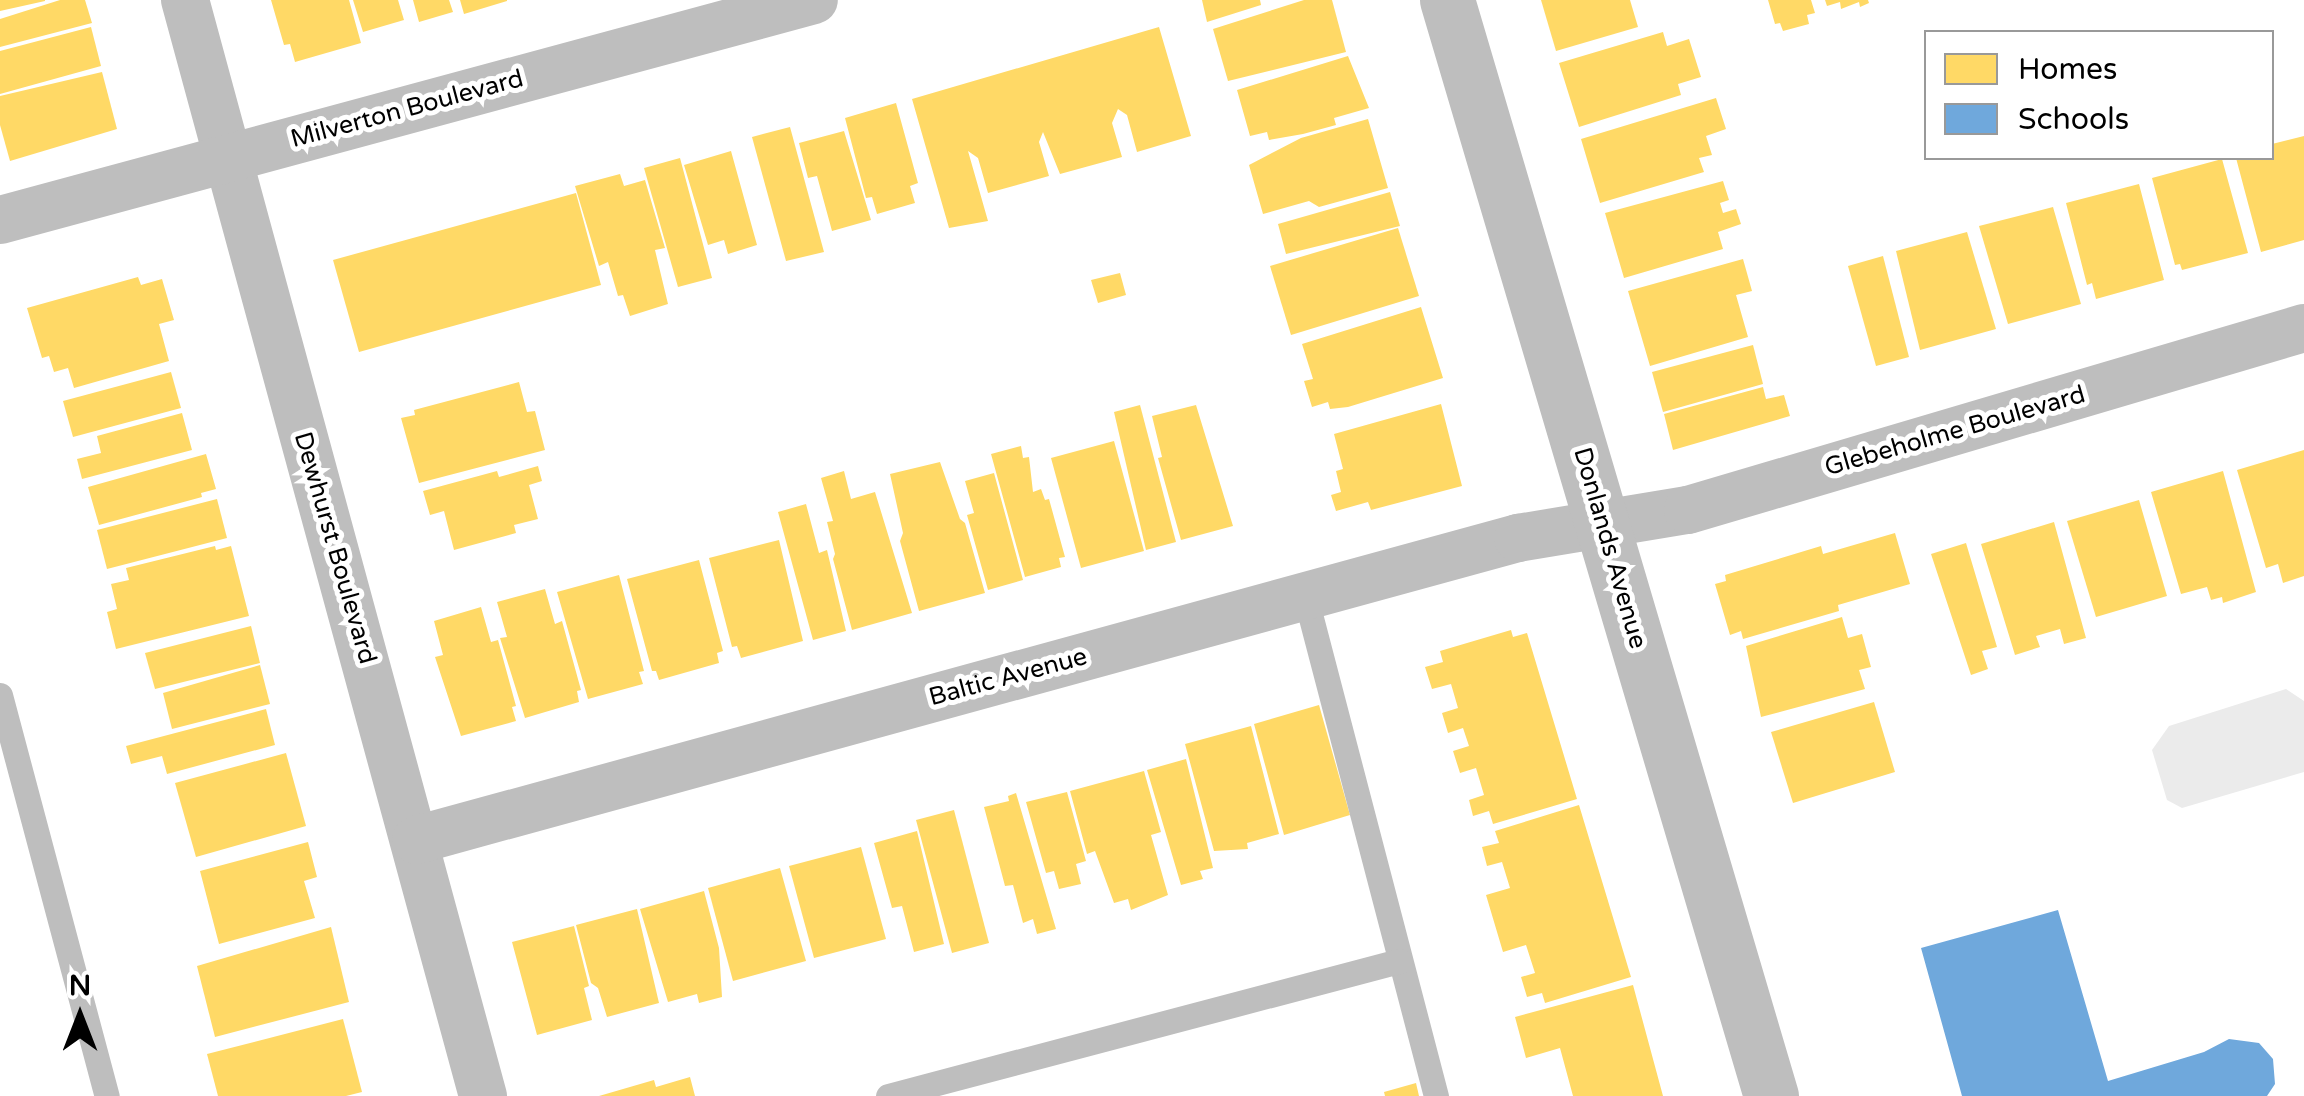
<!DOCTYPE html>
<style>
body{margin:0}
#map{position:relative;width:2304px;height:1096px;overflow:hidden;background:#fff;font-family:"Varela Round",sans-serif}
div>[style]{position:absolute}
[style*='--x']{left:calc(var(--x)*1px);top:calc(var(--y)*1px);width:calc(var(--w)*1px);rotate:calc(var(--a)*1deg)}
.green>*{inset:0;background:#ebebeb}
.homes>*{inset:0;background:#ffd966}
.schools>*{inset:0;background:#6fa8dc}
.service>*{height:25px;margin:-12.5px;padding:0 12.5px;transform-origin:12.5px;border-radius:12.5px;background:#bebebe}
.minor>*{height:48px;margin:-24px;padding:0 24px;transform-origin:24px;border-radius:24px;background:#bebebe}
.tertiary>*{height:55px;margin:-27.5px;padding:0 27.5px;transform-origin:27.5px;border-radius:27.5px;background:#bebebe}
span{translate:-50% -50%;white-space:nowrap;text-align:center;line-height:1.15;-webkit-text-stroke:10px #fff;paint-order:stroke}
.street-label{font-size:25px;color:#000}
.legend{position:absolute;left:1924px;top:30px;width:350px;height:130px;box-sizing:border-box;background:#fff;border:2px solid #999;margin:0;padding:12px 18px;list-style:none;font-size:30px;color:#000}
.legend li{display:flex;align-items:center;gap:20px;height:50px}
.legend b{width:50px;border:2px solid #999}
.north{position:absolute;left:30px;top:966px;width:100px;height:100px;-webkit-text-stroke:8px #fff;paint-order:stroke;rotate:0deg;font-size:28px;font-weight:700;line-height:40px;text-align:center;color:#000}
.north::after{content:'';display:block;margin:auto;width:35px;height:45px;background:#000;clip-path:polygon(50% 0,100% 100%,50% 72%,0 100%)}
</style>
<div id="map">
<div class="green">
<i style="clip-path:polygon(2286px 689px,2304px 701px,2304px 772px,2182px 808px,2167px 800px,2152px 750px,2169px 726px)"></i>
</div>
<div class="homes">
<i style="clip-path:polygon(0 0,45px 0,45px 1px,0 11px)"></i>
<i style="clip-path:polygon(60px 0,85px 0,92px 23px,0 47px,0 19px)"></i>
<i style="clip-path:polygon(271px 0,349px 0,361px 43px,295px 62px,290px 44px,284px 45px)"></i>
<i style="clip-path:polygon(353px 0,398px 0,404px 20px,363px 32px)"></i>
<i style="clip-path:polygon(413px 0,449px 0,453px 12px,419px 22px)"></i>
<i style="clip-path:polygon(460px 0,507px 0,507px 1px,464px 14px)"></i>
<i style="clip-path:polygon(1202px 0,1260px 0,1261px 5px,1207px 22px)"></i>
<i style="clip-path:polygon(1304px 0,1332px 0,1346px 52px,1228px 81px,1213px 29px)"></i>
<i style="clip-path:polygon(1541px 0,1630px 0,1638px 27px,1556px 51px)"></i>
<i style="clip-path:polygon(1768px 0,1811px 0,1815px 13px,1807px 15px,1809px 24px,1783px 31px,1780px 23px,1775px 24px)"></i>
<i style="clip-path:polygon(1825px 0,1868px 0,1869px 3px,1860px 7px,1859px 2px,1841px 9px,1840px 2px,1827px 6px)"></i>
<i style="clip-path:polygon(91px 27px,101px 66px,0 94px,0 51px)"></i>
<i style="clip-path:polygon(1159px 27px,1191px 136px,1137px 152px,1127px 115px,1118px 109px,1112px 123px,1122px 157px,1060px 174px,1043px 132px,1039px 142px,1049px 176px,988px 193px,978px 158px,968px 151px,988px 221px,949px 228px,912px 99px)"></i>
<i style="clip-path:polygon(1663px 32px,1667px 46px,1689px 39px,1701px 77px,1678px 84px,1681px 95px,1579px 127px,1559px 63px)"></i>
<i style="clip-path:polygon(1348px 56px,1369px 108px,1334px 118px,1336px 125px,1303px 134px,1269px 140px,1267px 132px,1250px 136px,1237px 90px)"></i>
<i style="clip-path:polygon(102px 72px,117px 129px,10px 161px,0 125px,0 96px)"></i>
<i style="clip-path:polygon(1716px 98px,1726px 129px,1706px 136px,1712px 155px,1699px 158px,1704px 172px,1600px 203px,1581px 139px)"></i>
<i style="clip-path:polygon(896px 103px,918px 183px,910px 186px,915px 203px,877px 214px,872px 197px,866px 198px,845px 118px)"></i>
<i style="clip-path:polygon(1368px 119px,1388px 188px,1319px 207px,1309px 201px,1263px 214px,1249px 165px,1301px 138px)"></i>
<i style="clip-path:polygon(790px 127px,824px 252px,786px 261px,752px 137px)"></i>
<i style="clip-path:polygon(844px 131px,871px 220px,832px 231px,817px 176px,808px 178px,799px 143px)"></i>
<i style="clip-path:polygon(2304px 136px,2304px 240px,2261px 252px,2236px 158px,2272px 158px,2272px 144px)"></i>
<i style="clip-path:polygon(731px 151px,757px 245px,728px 254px,724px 240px,708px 245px,684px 165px)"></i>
<i style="clip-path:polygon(680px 158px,712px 278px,678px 287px,644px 168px)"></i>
<i style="clip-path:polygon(2222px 159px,2248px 253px,2182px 270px,2180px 264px,2175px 265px,2152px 178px)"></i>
<i style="clip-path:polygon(620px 174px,624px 186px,645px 180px,665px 248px,655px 250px,668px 304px,630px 316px,623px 295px,618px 296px,608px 262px,599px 266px,575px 186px)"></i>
<i style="clip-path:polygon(1723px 181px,1729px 200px,1720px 203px,1723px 213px,1736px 209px,1741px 224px,1718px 232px,1723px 249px,1624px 278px,1605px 213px)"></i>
<i style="clip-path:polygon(2139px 184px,2164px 280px,2096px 299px,2092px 283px,2087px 285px,2066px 203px)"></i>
<i style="clip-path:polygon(1390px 192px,1400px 226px,1286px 254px,1278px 224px)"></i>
<i style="clip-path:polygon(576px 193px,601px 285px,359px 352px,333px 260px)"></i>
<i style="clip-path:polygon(2053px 207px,2081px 304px,2008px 324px,1979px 226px)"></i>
<i style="clip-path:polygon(1398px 228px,1419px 296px,1291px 335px,1270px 266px)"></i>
<i style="clip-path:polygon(1967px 232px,1996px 329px,1920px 350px,1896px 251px)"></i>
<i style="clip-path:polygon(1883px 256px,1909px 357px,1876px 366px,1848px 266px)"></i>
<i style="clip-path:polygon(1743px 259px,1752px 291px,1736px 295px,1748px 337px,1650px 366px,1628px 291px)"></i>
<i style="clip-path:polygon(1120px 273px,1126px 295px,1098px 303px,1091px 280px)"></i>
<i style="clip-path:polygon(138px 277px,141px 285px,162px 279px,174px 320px,159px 324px,169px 361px,74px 388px,68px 368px,54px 372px,49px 356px,42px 358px,27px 308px)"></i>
<i style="clip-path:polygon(1421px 307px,1443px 378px,1348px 407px,1330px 409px,1328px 402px,1312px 407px,1304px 381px,1313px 379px,1302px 344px)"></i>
<i style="clip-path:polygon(1753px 345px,1763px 384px,1663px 412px,1652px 372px)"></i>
<i style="clip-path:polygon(171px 372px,181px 408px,73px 437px,63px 401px)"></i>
<i style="clip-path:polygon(519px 382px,527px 412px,535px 411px,545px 450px,419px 483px,401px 418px,415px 415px,414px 410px)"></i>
<i style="clip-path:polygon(1763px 387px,1766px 399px,1784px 395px,1790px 416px,1673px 450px,1664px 414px)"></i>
<i style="clip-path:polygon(1441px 404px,1462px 486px,1371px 510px,1368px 502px,1336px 511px,1331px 495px,1341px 492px,1336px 471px,1343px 469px,1334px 434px)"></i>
<i style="clip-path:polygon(1140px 405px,1176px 542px,1146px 550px,1114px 412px)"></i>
<i style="clip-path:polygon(1196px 405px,1233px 526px,1181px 540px,1158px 458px,1162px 457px,1152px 416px)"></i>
<i style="clip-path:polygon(182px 413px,192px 450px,82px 479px,77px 459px,101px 453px,97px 436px)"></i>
<i style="clip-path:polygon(1114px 441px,1144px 551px,1081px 568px,1051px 458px)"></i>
<i style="clip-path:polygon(1021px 446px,1023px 458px,1029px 457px,1033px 492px,1041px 489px,1045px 500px,1049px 499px,1065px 557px,1059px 558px,1061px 567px,1025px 577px,991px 454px)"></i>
<i style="clip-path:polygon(2304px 450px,2304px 576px,2283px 583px,2278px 564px,2266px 568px,2237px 470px)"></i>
<i style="clip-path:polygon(206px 454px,216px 489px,201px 493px,202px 497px,99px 525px,88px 487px)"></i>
<i style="clip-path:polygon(940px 462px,960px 519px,965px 523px,985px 593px,919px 611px,900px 541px,903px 533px,890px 474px)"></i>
<i style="clip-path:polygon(538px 466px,542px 481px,529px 485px,538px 519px,514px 525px,516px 533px,454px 550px,444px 511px,430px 515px,423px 491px,497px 471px,499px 477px)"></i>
<i style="clip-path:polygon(844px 471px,851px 499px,875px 492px,912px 613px,852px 630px,833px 559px,835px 554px,827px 522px,833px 521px,821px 478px)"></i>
<i style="clip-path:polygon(2223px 471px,2256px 592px,2223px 603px,2222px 597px,2211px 600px,2207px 587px,2181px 594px,2151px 492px)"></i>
<i style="clip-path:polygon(994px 473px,1023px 580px,988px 590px,967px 515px,974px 513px,965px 481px)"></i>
<i style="clip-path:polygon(217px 499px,227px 538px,107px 569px,97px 530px)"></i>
<i style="clip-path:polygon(2139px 500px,2167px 596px,2096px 617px,2067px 521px)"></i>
<i style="clip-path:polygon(806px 504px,819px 553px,827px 550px,846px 631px,813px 640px,778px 512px)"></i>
<i style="clip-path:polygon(2054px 522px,2086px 638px,2064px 644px,2060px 629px,2036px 636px,2040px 647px,2015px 655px,1981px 544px)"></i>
<i style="clip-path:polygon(1895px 533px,1910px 584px,1838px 605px,1839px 611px,1743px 639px,1741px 631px,1730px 635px,1715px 584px,1726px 581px,1725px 575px,1821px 546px,1823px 554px)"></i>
<i style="clip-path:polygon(779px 540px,803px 641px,741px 658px,737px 646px,732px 647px,709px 558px)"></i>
<i style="clip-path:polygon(1966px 543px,1997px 647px,1982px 651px,1988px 669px,1971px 675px,1931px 554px)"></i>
<i style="clip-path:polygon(215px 546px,216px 550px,231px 546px,249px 616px,116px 649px,107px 612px,117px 609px,111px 584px,129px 580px,126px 568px)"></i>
<i style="clip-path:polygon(699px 560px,723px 651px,717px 653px,719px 663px,659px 680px,656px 671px,652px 671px,627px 579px)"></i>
<i style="clip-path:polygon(619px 575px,644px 671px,639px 672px,643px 684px,588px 699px,557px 592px)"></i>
<i style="clip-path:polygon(545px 589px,555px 624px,562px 621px,581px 690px,577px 691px,579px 702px,525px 718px,500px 638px,507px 637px,497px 602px)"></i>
<i style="clip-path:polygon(481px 607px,491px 642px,498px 640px,516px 706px,512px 707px,516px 721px,461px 736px,435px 657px,443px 655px,434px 621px)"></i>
<i style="clip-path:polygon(1842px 617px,1848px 638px,1862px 634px,1871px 667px,1859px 670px,1865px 689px,1761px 717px,1746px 646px)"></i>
<i style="clip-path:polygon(251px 626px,260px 663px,155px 689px,145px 653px)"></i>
<i style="clip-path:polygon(1511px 630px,1513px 637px,1527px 633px,1577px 799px,1493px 824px,1489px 811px,1473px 816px,1469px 800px,1484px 795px,1476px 768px,1460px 773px,1453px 751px,1469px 746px,1463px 728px,1448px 733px,1442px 713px,1458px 708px,1451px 684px,1432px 689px,1425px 667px,1443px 662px,1440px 651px)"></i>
<i style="clip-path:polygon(260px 665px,270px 704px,172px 729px,163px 693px)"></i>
<i style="clip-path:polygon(1874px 702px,1895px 772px,1793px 803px,1771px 732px)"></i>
<i style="clip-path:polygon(1319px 705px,1350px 815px,1284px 835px,1254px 724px)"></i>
<i style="clip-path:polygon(266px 709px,275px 745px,167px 774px,162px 756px,131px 764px,126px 746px)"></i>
<i style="clip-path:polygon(1251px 726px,1279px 834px,1247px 843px,1248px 849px,1214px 851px,1185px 744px)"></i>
<i style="clip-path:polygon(286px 753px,306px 826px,196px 857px,175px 783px)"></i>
<i style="clip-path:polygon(1186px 759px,1213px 868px,1200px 871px,1203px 879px,1181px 885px,1147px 770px)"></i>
<i style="clip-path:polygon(1144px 771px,1161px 832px,1151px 835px,1168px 895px,1131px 910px,1128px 899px,1114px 903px,1095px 851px,1087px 854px,1070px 791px)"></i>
<i style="clip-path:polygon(1067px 792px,1086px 861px,1076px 864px,1081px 884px,1059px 889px,1054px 871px,1046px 873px,1026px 802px)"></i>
<i style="clip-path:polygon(1016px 793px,1056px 929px,1037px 934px,1033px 919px,1023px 923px,1013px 885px,1005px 886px,984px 807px,1009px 801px,1008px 796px)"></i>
<i style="clip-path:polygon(1579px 805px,1631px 977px,1545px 1003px,1542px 993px,1527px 997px,1521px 977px,1535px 973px,1526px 945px,1503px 952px,1486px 895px,1510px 888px,1502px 862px,1487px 866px,1482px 847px,1499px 843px,1495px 831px)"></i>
<i style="clip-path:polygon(954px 810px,989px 943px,952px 953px,916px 820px)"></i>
<i style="clip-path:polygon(917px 831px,944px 944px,914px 952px,902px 906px,892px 908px,874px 843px)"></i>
<i style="clip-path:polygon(308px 842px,317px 877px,304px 881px,315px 918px,219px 944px,200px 871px)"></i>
<i style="clip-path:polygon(861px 847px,886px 939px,814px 958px,789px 866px)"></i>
<i style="clip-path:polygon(780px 868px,806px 961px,733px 981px,708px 888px)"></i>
<i style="clip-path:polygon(704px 891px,719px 948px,722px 997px,699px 1003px,697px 994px,668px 1002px,640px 909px)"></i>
<i style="clip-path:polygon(637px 909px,659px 1003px,607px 1017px,598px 988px,591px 983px,576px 925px)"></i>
<i style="clip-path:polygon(574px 926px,589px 986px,584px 988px,592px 1020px,537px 1035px,512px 942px)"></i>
<i style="clip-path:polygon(331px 927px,349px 1002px,215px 1037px,197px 966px)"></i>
<i style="clip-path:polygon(1633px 985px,1663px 1096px,1573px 1096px,1560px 1048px,1526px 1058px,1515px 1017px)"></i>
<i style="clip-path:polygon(343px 1019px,362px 1092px,346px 1096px,218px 1096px,207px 1054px)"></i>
<i style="clip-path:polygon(690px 1077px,695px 1096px,599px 1096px,654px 1080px,656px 1087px)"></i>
<i style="clip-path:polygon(1416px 1083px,1419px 1096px,1385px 1096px,1384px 1092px)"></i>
</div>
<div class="schools">
<i style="clip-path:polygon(2058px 910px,2108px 1081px,2204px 1052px,2229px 1039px,2259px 1043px,2273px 1059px,2275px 1084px,2267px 1096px,1962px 1096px,1921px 948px)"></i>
</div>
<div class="service">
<i style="--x:1305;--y:595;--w:518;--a:75.35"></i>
<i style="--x:0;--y:695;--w:415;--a:75.1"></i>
<i style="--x:888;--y:1096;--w:529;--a:-14.8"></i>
</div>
<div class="minor">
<i style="--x:185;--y:0;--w:1136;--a:74.79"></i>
<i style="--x:0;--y:220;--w:843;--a:-15.12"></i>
<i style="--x:416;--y:840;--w:1143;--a:-15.33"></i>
<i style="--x:1518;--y:538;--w:172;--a:-9.4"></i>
<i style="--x:1688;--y:510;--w:642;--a:-16.46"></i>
</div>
<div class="tertiary">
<i style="--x:1447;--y:0;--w:1143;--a:73.53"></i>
</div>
<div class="street-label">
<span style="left:407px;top:109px;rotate:-15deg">Milverton Boulevard</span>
<span style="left:1955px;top:431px;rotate:-16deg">Glebeholme Boulevard</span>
<span style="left:335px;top:548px;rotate:74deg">Dewhurst Boulevard</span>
<span style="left:1610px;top:548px;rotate:74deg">Donlands Avenue</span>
<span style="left:1008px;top:677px;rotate:-15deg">Baltic Avenue</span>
</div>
<ul class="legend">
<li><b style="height:28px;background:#ffd966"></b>Homes</li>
<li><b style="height:28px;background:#6fa8dc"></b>Schools</li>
</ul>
<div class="north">N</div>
</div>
